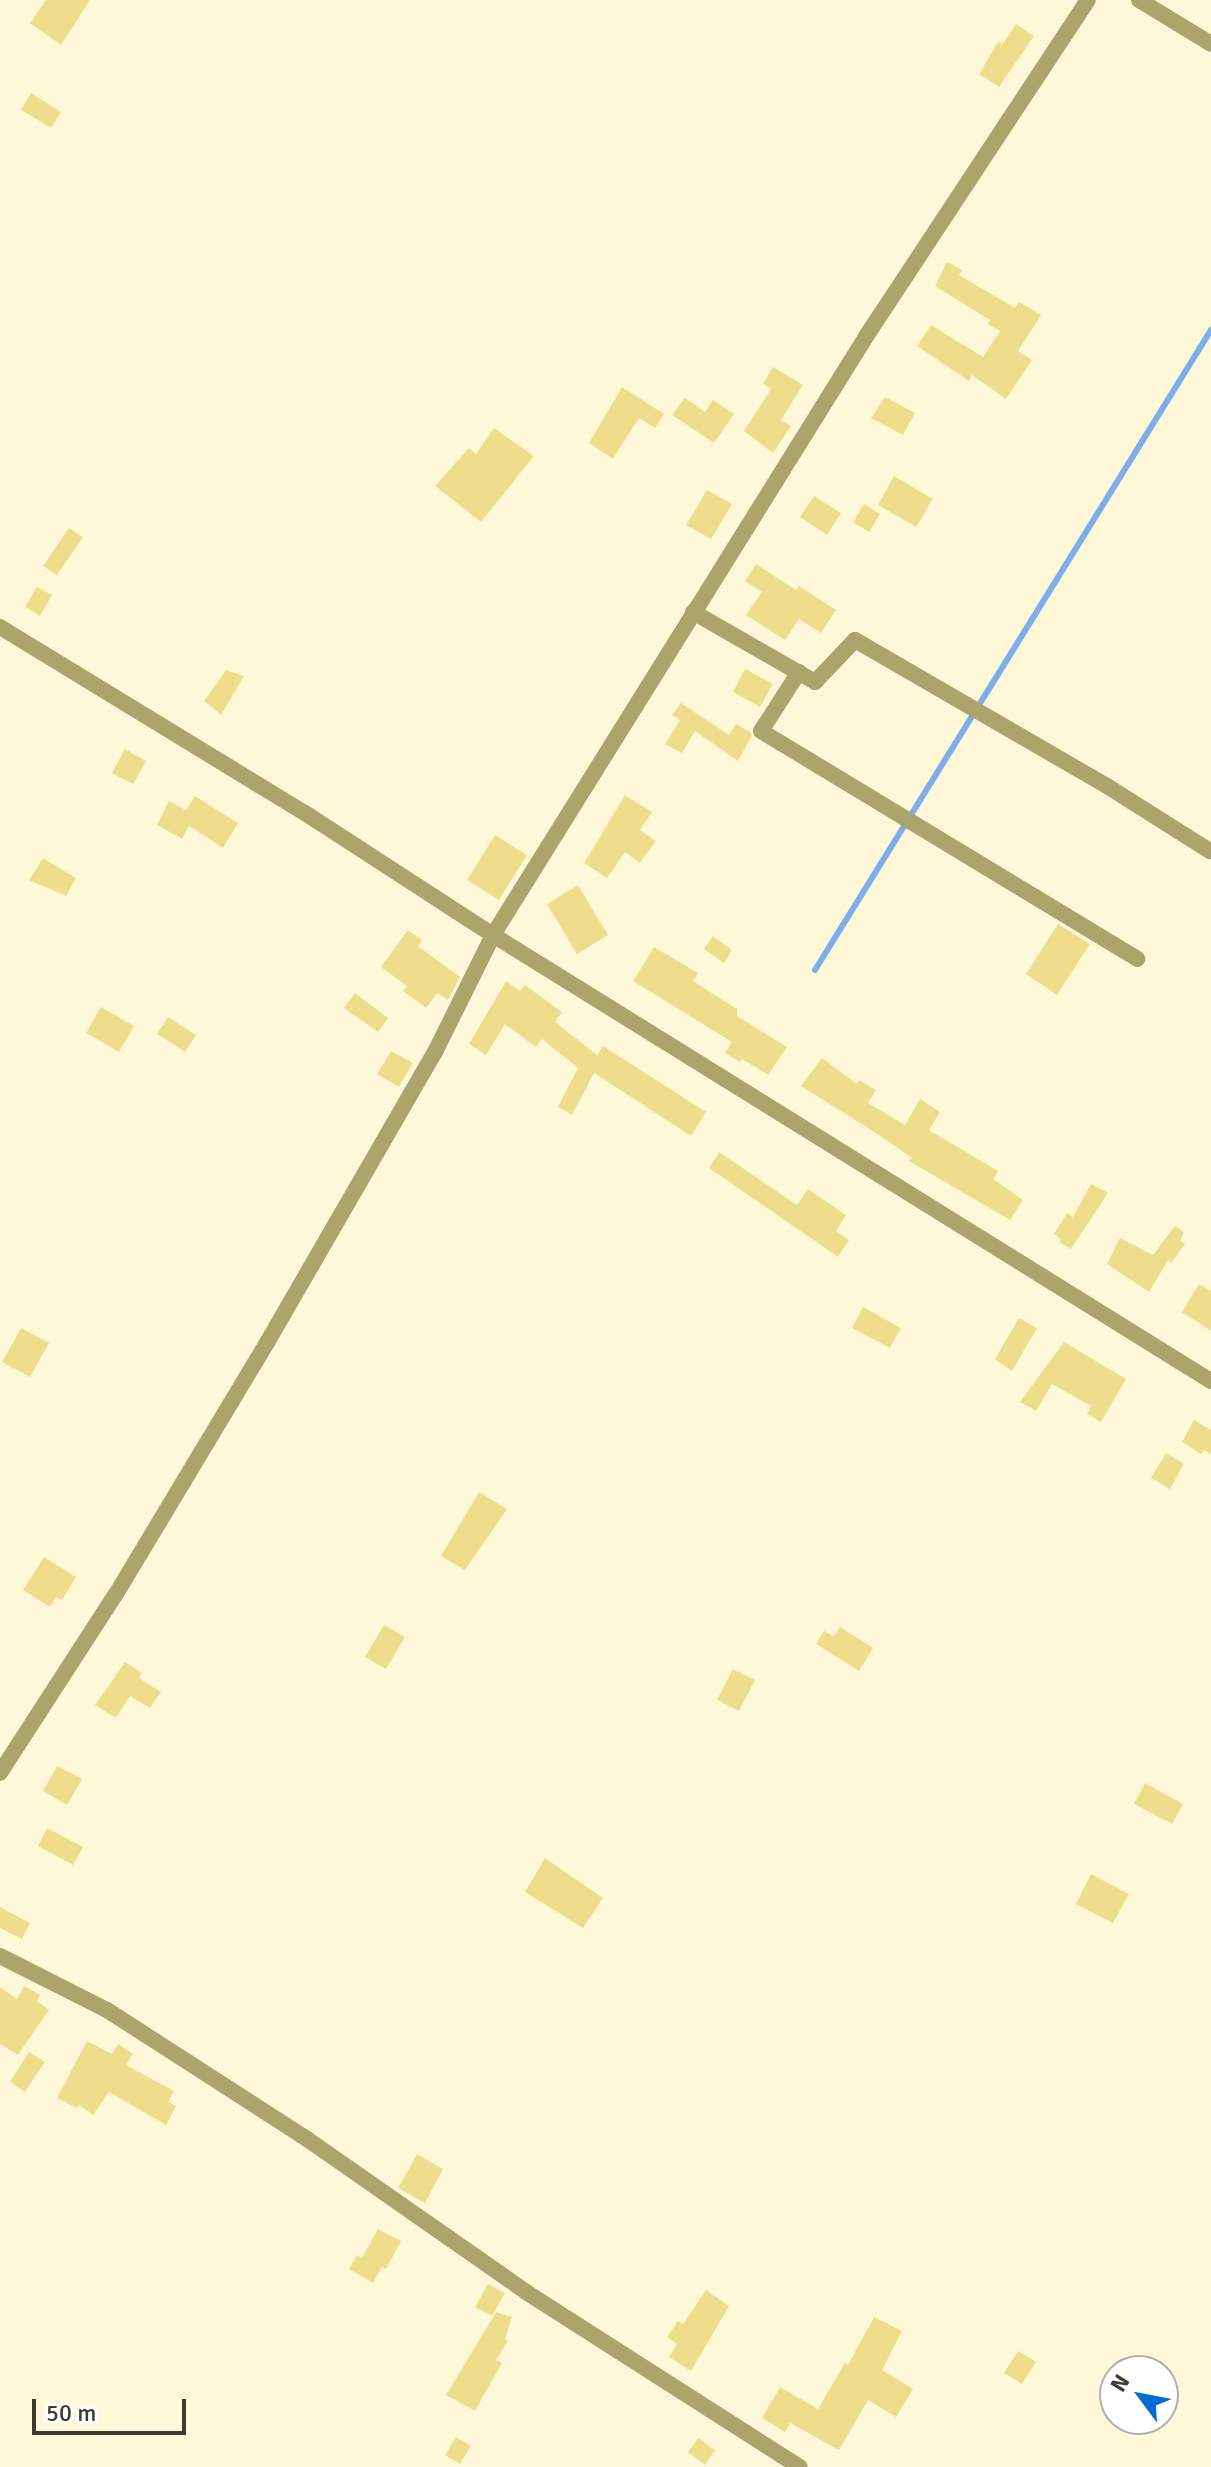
<!DOCTYPE html>
<style>
body{margin:0}
#map{position:relative;width:1211px;height:2467px;overflow:hidden;background:#fef8d8;font-family:Signika,sans-serif}
div>[style]{position:absolute}
[style*='--x']{left:calc(var(--x)*1px);top:calc(var(--y)*1px);width:calc(var(--w)*1px);rotate:calc(var(--a)*1deg)}
.stream>*{height:6px;margin:-3px;padding:0 3px;transform-origin:3px;border-radius:3px;background:#7dadeb}
.building>*{inset:0;background:#eede8c}
.street>*{height:16px;margin:-8px;padding:0 8px;transform-origin:8px;border-radius:8px;background:#ada36d}
span{translate:-50% -50%;white-space:nowrap;text-align:center;line-height:1.15;-webkit-text-stroke:7px #fff;paint-order:stroke}
.north{position:absolute;left:1099px;top:2355px;width:80px;height:80px;box-sizing:border-box;background:#fff;border:2px solid #b1b0ab;border-radius:50%;rotate:302deg;font-size:22px;font-weight:700;line-height:32px;text-align:center;color:#3d3a2e}
.north::after{content:'';display:block;margin:auto;width:28px;height:36px;background:#006cd4;clip-path:polygon(50% 0,100% 100%,50% 72%,0 100%)}
.scale{position:absolute;left:32px;top:2399px;width:154px;height:36px;box-sizing:border-box;border:4px solid #3d3a2e;border-top:0;padding-left:10px;font-size:24px;line-height:28px;white-space:nowrap;color:#3d3a2e;-webkit-text-stroke:6px #fff;paint-order:stroke}
</style>
<div id="map">
<div class="stream">
<i style="--x:815;--y:970;--w:753;--a:-58.25"></i>
</div>
<div class="building">
<i style="clip-path:polygon(46px 0,90px 0,61px 45px,30px 23px)"></i>
<i style="clip-path:polygon(1016px 24px,1034px 36px,999px 87px,979px 74px,998px 42px,1002px 45px)"></i>
<i style="clip-path:polygon(31px 93px,61px 112px,51px 128px,21px 110px)"></i>
<i style="clip-path:polygon(947px 262px,962px 270px,959px 275px,1015px 308px,1019px 302px,1041px 315px,1018px 351px,1032px 360px,1006px 399px,972px 375px,969px 381px,917px 346px,931px 325px,983px 357px,1000px 331px,988px 324px,990px 320px,935px 286px)"></i>
<i style="clip-path:polygon(773px 367px,803px 385px,781px 420px,791px 426px,773px 453px,744px 431px,771px 389px,763px 384px)"></i>
<i style="clip-path:polygon(622px 387px,664px 414px,655px 428px,639px 418px,613px 459px,589px 443px)"></i>
<i style="clip-path:polygon(885px 397px,915px 413px,903px 435px,871px 418px)"></i>
<i style="clip-path:polygon(685px 398px,705px 412px,713px 400px,734px 414px,714px 443px,672px 415px)"></i>
<i style="clip-path:polygon(494px 428px,534px 456px,481px 522px,435px 486px,469px 448px,476px 454px)"></i>
<i style="clip-path:polygon(894px 476px,933px 499px,916px 527px,878px 505px)"></i>
<i style="clip-path:polygon(707px 490px,732px 504px,711px 539px,686px 525px)"></i>
<i style="clip-path:polygon(814px 496px,841px 513px,827px 535px,800px 517px)"></i>
<i style="clip-path:polygon(864px 504px,880px 514px,869px 532px,853px 522px)"></i>
<i style="clip-path:polygon(69px 528px,83px 537px,57px 575px,43px 566px)"></i>
<i style="clip-path:polygon(756px 564px,796px 590px,799px 586px,836px 610px,821px 633px,799px 619px,785px 640px,746px 615px,762px 592px,745px 581px)"></i>
<i style="clip-path:polygon(37px 587px,52px 595px,40px 616px,25px 607px)"></i>
<i style="clip-path:polygon(745px 669px,773px 684px,760px 707px,733px 692px)"></i>
<i style="clip-path:polygon(226px 670px,244px 676px,221px 715px,204px 701px)"></i>
<i style="clip-path:polygon(681px 703px,729px 735px,736px 724px,750px 732px,752px 736px,738px 761px,695px 731px,682px 753px,665px 744px,680px 720px,672px 715px)"></i>
<i style="clip-path:polygon(125px 749px,146px 761px,133px 784px,112px 773px)"></i>
<i style="clip-path:polygon(625px 795px,652px 812px,640px 830px,656px 841px,640px 863px,625px 852px,607px 878px,584px 863px)"></i>
<i style="clip-path:polygon(195px 796px,238px 823px,223px 848px,189px 826px,182px 839px,157px 825px,169px 801px,186px 810px)"></i>
<i style="clip-path:polygon(495px 835px,527px 855px,499px 900px,467px 880px)"></i>
<i style="clip-path:polygon(43px 858px,76px 878px,66px 896px,29px 880px)"></i>
<i style="clip-path:polygon(578px 885px,608px 935px,577px 954px,547px 904px)"></i>
<i style="clip-path:polygon(1058px 924px,1090px 944px,1057px 995px,1026px 974px)"></i>
<i style="clip-path:polygon(408px 930px,422px 940px,418px 946px,460px 977px,448px 1000px,437px 993px,426px 1008px,403px 991px,407px 986px,381px 967px)"></i>
<i style="clip-path:polygon(713px 936px,732px 950px,724px 963px,704px 949px)"></i>
<i style="clip-path:polygon(654px 947px,698px 973px,693px 981px,737px 1009px,737px 1016px,787px 1047px,768px 1075px,742px 1059px,740px 1062px,725px 1053px,732px 1042px,633px 981px)"></i>
<i style="clip-path:polygon(506px 981px,520px 991px,525px 985px,562px 1012px,555px 1022px,597px 1055px,603px 1046px,706px 1112px,691px 1136px,594px 1073px,572px 1115px,558px 1107px,578px 1068px,542px 1039px,536px 1047px,505px 1024px,486px 1055px,469px 1044px)"></i>
<i style="clip-path:polygon(355px 993px,388px 1018px,378px 1032px,344px 1008px)"></i>
<i style="clip-path:polygon(101px 1007px,134px 1026px,119px 1052px,86px 1033px)"></i>
<i style="clip-path:polygon(168px 1017px,196px 1035px,185px 1052px,157px 1034px)"></i>
<i style="clip-path:polygon(391px 1051px,413px 1063px,399px 1087px,377px 1074px)"></i>
<i style="clip-path:polygon(822px 1058px,857px 1084px,859px 1080px,876px 1090px,868px 1103px,905px 1125px,920px 1099px,940px 1112px,929px 1130px,998px 1171px,993px 1179px,1023px 1200px,1010px 1220px,909px 1161px,912px 1158px,876px 1133px,801px 1086px)"></i>
<i style="clip-path:polygon(719px 1152px,797px 1205px,808px 1189px,846px 1215px,836px 1231px,849px 1240px,838px 1257px,709px 1168px)"></i>
<i style="clip-path:polygon(1091px 1184px,1108px 1193px,1071px 1249px,1059px 1242px,1061px 1239px,1054px 1234px,1067px 1213px,1073px 1217px)"></i>
<i style="clip-path:polygon(1175px 1226px,1184px 1232px,1180px 1240px,1185px 1244px,1171px 1263px,1168px 1260px,1149px 1292px,1107px 1264px,1120px 1238px,1153px 1255px)"></i>
<i style="clip-path:polygon(1199px 1284px,1211px 1291px,1211px 1331px,1182px 1312px)"></i>
<i style="clip-path:polygon(863px 1307px,901px 1328px,890px 1348px,852px 1328px)"></i>
<i style="clip-path:polygon(1019px 1318px,1037px 1328px,1012px 1371px,995px 1359px)"></i>
<i style="clip-path:polygon(21px 1328px,49px 1343px,30px 1377px,2px 1362px)"></i>
<i style="clip-path:polygon(1064px 1342px,1126px 1379px,1101px 1422px,1087px 1414px,1091px 1406px,1052px 1384px,1036px 1411px,1020px 1402px)"></i>
<i style="clip-path:polygon(1194px 1420px,1211px 1430px,1211px 1454px,1204px 1450px,1201px 1454px,1182px 1442px)"></i>
<i style="clip-path:polygon(1166px 1453px,1184px 1464px,1170px 1489px,1151px 1478px)"></i>
<i style="clip-path:polygon(479px 1492px,507px 1509px,465px 1570px,441px 1556px)"></i>
<i style="clip-path:polygon(44px 1557px,76px 1577px,62px 1600px,56px 1597px,50px 1607px,23px 1590px)"></i>
<i style="clip-path:polygon(384px 1625px,405px 1637px,386px 1669px,365px 1657px)"></i>
<i style="clip-path:polygon(840px 1627px,873px 1648px,859px 1671px,816px 1644px,824px 1631px,834px 1636px)"></i>
<i style="clip-path:polygon(125px 1662px,142px 1673px,139px 1678px,161px 1692px,150px 1708px,130px 1696px,116px 1718px,95px 1705px)"></i>
<i style="clip-path:polygon(733px 1669px,755px 1680px,739px 1711px,717px 1700px)"></i>
<i style="clip-path:polygon(57px 1766px,82px 1779px,67px 1805px,43px 1791px)"></i>
<i style="clip-path:polygon(1145px 1783px,1183px 1804px,1172px 1824px,1134px 1804px)"></i>
<i style="clip-path:polygon(47px 1828px,83px 1847px,73px 1865px,38px 1846px)"></i>
<i style="clip-path:polygon(545px 1858px,603px 1898px,583px 1928px,525px 1892px)"></i>
<i style="clip-path:polygon(1091px 1874px,1129px 1894px,1113px 1923px,1076px 1904px)"></i>
<i style="clip-path:polygon(0 1907px,30px 1923px,22px 1939px,0 1928px)"></i>
<i style="clip-path:polygon(24px 1986px,40px 1995px,37px 2001px,49px 2010px,18px 2055px,0 2044px,0 1987px,17px 1999px)"></i>
<i style="clip-path:polygon(87px 2041px,112px 2054px,118px 2044px,133px 2054px,126px 2065px,174px 2091px,168px 2102px,176px 2106px,166px 2125px,109px 2092px,93px 2115px,79px 2105px,77px 2108px,57px 2098px)"></i>
<i style="clip-path:polygon(29px 2052px,45px 2062px,25px 2092px,10px 2082px)"></i>
<i style="clip-path:polygon(417px 2154px,443px 2169px,425px 2203px,398px 2188px)"></i>
<i style="clip-path:polygon(378px 2229px,401px 2241px,386px 2269px,382px 2267px,373px 2283px,349px 2269px,357px 2255px,362px 2258px)"></i>
<i style="clip-path:polygon(488px 2284px,505px 2293px,492px 2316px,475px 2307px)"></i>
<i style="clip-path:polygon(706px 2290px,729px 2306px,691px 2371px,669px 2357px,677px 2344px,667px 2337px,678px 2321px,683px 2324px)"></i>
<i style="clip-path:polygon(496px 2312px,512px 2317px,505px 2339px,508px 2341px,496px 2360px,502px 2363px,475px 2411px,446px 2395px)"></i>
<i style="clip-path:polygon(874px 2317px,902px 2331px,882px 2370px,913px 2389px,896px 2417px,868px 2400px,839px 2450px,790px 2423px,785px 2432px,762px 2418px,780px 2387px,818px 2409px,845px 2363px,848px 2365px)"></i>
<i style="clip-path:polygon(1018px 2351px,1036px 2362px,1022px 2384px,1004px 2373px)"></i>
<i style="clip-path:polygon(456px 2437px,471px 2446px,460px 2464px,445px 2455px)"></i>
<i style="clip-path:polygon(698px 2438px,715px 2450px,705px 2465px,688px 2452px)"></i>
</div>
<div class="street">
<i style="--x:1139;--y:0;--w:84;--a:31.4"></i>
<i style="--x:693;--y:612;--w:141;--a:29.8"></i>
<i style="--x:815;--y:682;--w:58;--a:-46.4"></i>
<i style="--x:855;--y:640;--w:291;--a:30.1"></i>
<i style="--x:1107;--y:786;--w:122;--a:32.3"></i>
<i style="--x:0;--y:627;--w:357;--a:31.4"></i>
<i style="--x:305;--y:813;--w:224;--a:33"></i>
<i style="--x:493;--y:935;--w:845;--a:31.85"></i>
<i style="--x:799;--y:672;--w:70;--a:122.8"></i>
<i style="--x:761;--y:731;--w:440;--a:31.2"></i>
<i style="--x:0;--y:1773;--w:213;--a:-57.1"></i>
<i style="--x:116;--y:1594;--w:295;--a:-59"></i>
<i style="--x:268;--y:1341;--w:334;--a:-60"></i>
<i style="--x:435;--y:1052;--w:131;--a:-63.6"></i>
<i style="--x:493;--y:935;--w:707;--a:-58.06"></i>
<i style="--x:867;--y:335;--w:401;--a:-56.6"></i>
<i style="--x:0;--y:1956;--w:120;--a:26.8"></i>
<i style="--x:107;--y:2010;--w:238;--a:32.8"></i>
<i style="--x:307;--y:2139;--w:267;--a:34.9"></i>
<i style="--x:526;--y:2292;--w:325;--a:32.6"></i>
</div>
<div class="north">N</div>
<div class="scale">50 m</div>
</div>
